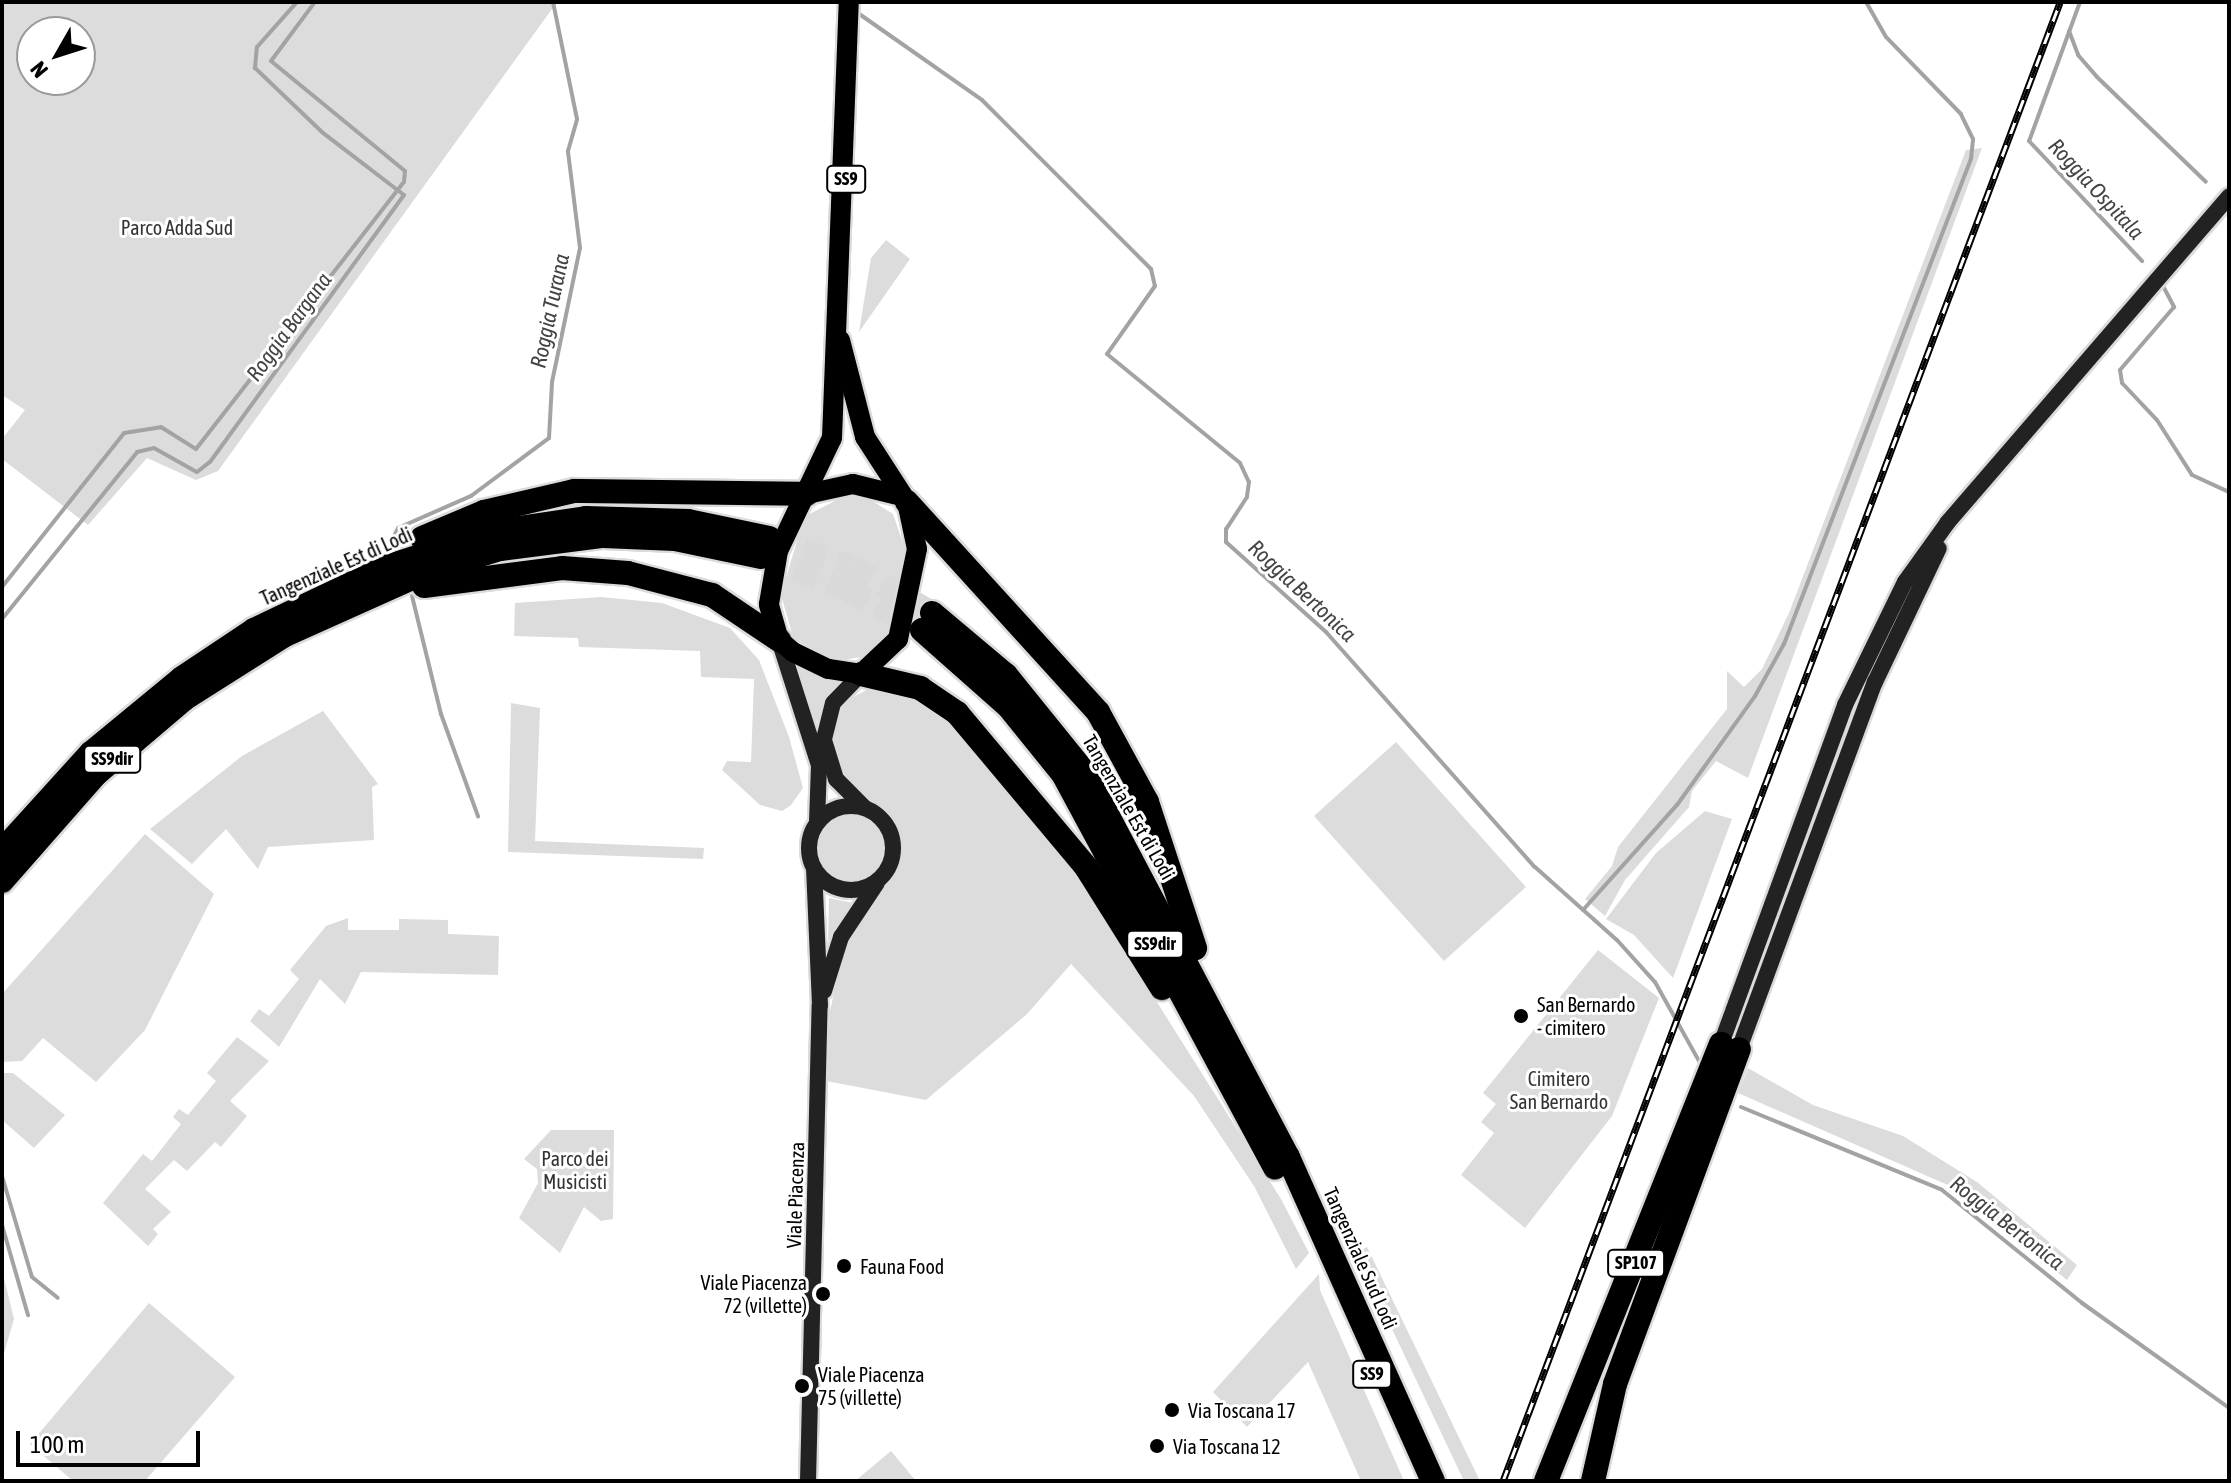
<!DOCTYPE html>
<style>
body{margin:0}
#map{position:relative;width:2231px;height:1483px;overflow:hidden;background:#fff;font-family:"Asap Condensed",sans-serif}
div>[style]{position:absolute}
[style*='--x']{left:calc(var(--x)*1px);top:calc(var(--y)*1px);width:calc(var(--w)*1px);rotate:calc(var(--a)*1deg)}
.green>*{inset:0;background:#dcdcdc}
.round{border-radius:50%}
.stream>*{height:4px;margin:-2px;padding:0 2px;transform-origin:2px;border-radius:2px;background:#a3a3a3}
.highway-tunnel>*{height:24px;margin-top:-12px;transform-origin:0;background:repeating-linear-gradient(90deg,#d9d9d9 0 24px,transparent 0 36px)}
.roads{filter:drop-shadow(2px 0 #dbdbdb) drop-shadow(-2px 0 #dbdbdb) drop-shadow(0 2px #dbdbdb) drop-shadow(0 -2px #dbdbdb)}
.secondary>*{height:16px;margin:-8px;padding:0 8px;transform-origin:8px;border-radius:8px;background:#222}
.secondary>.ring{margin:-8px;padding:0;box-sizing:content-box;background:none;border:16px solid #222;border-radius:50%}
.primary>*{height:20px;margin:-10px;padding:0 10px;transform-origin:10px;border-radius:10px;background:#000}
.highway>*{height:24px;margin:-12px;padding:0 12px;transform-origin:12px;border-radius:12px;background:#000}
.rail>*{height:7px;margin-top:-3.5px;transform-origin:0;background:repeating-linear-gradient(90deg,#fff 0 12px,#000 0 24px);box-sizing:border-box;border-block:2px solid #000}
.dots>*{width:22px;height:22px;translate:-50% -50%;box-sizing:border-box;border:4px solid #fff;border-radius:50%}
span{translate:-50% -50%;white-space:nowrap;text-align:center;line-height:1.15;-webkit-text-stroke:6px #fff;paint-order:stroke}
.shield-label span{padding:2px 6px;background:#fff;border:2px solid;border-radius:6px;-webkit-text-stroke-width:0}
.shield-label{font-size:18px;color:#000;font-weight:700}
.park-label{font-size:20px;color:#333}
.street-label{font-size:20px;color:#000}
.poi-label{font-size:20px;color:#000}
.left{translate:0 -50%;text-align:left}
.right{translate:-100% -50%;text-align:right}
.water-label{font-size:22px;color:#444;font-style:italic}
.frame{position:absolute;inset:0;border:4px solid #000;pointer-events:none}
.north{position:absolute;left:16px;top:16px;width:80px;height:80px;box-sizing:border-box;background:#fff;border:2px solid #999;border-radius:50%;rotate:231deg;font-size:22px;font-weight:700;line-height:32px;text-align:center;color:#000}
.north::after{content:'';display:block;margin:auto;width:28px;height:36px;background:#000;clip-path:polygon(50% 0,100% 100%,50% 72%,0 100%)}
.scale{position:absolute;left:16px;top:1431px;width:184px;height:36px;box-sizing:border-box;border:4px solid #000;border-top:0;padding-left:10px;font-size:24px;line-height:28px;white-space:nowrap;color:#000;-webkit-text-stroke:6px #fff;paint-order:stroke}
</style>
<div id="map">
<div class="green">
<i style="clip-path:polygon(evenodd,2px 2px,557px 2px,218px 471px,196px 480px,147px 458px,88px 525px,2px 459px,2px 439px,25px 410px,2px 395px,2px 2px,32px 32px,80px 32px,80px 80px,32px 80px,32px 32px)"></i>
<i style="clip-path:polygon(1982px 148px,1748px 778px,1716px 761px,1692px 791px,1689px 807px,1625px 880px,1605px 916px,1585px 899px,1612px 866px,1618px 847px,1727px 709px,1727px 671px,1744px 687px,1762px 669px,1789px 613px,1966px 150px)"></i>
<i style="clip-path:polygon(886px 240px,910px 259px,859px 332px,871px 258px)"></i>
<i style="clip-path:polygon(844px 496px,866px 497px,893px 514px,908px 558px,886px 639px,862px 657px,835px 661px,793px 637px,781px 595px,804px 517px)"></i>
<i style="clip-path:polygon(601px 597px,662px 603px,730px 628px,759px 660px,789px 737px,803px 788px,791px 805px,782px 811px,760px 805px,722px 770px,727px 761px,751px 762px,754px 679px,701px 677px,700px 651px,579px 647px,578px 638px,514px 636px,515px 603px)"></i>
<i style="clip-path:polygon(794px 667px,842px 683px,815px 725px,813px 726px)"></i>
<i style="clip-path:polygon(872px 687px,909px 692px,961px 730px,1053px 837px,1281px 1199px,1309px 1253px,1296px 1269px,1254px 1186px,1194px 1096px,1071px 964px,1027px 1014px,926px 1100px,826px 1081px,830px 1011px,843px 953px,901px 855px,892px 821px,842px 778px,831px 736px,846px 701px)"></i>
<i style="clip-path:polygon(511px 703px,540px 708px,535px 841px,704px 848px,703px 859px,508px 852px)"></i>
<i style="clip-path:polygon(323px 711px,378px 784px,372px 787px,374px 840px,268px 847px,258px 869px,226px 829px,192px 864px,150px 829px,242px 756px)"></i>
<i style="clip-path:polygon(1396px 742px,1526px 887px,1444px 961px,1314px 816px)"></i>
<i style="clip-path:polygon(1705px 811px,1732px 819px,1673px 978px,1634px 935px,1606px 919px,1656px 853px)"></i>
<i class="round" style="left:819px;top:816px;width:64px;height:64px"></i>
<i style="clip-path:polygon(145px 834px,214px 894px,145px 1030px,96px 1082px,43px 1038px,22px 1061px,2px 1062px,2px 994px)"></i>
<i style="clip-path:polygon(829px 898px,853px 903px,830px 941px,828px 940px)"></i>
<i style="clip-path:polygon(348px 918px,348px 930px,399px 930px,399px 919px,448px 920px,448px 934px,499px 936px,498px 975px,361px 972px,345px 1004px,320px 979px,279px 1047px,250px 1021px,259px 1009px,269px 1016px,299px 979px,290px 970px,326px 926px)"></i>
<i style="clip-path:polygon(1598px 950px,1659px 998px,1612px 1116px,1525px 1228px,1461px 1175px,1494px 1133px,1481px 1122px,1496px 1104px,1483px 1093px)"></i>
<i style="clip-path:polygon(237px 1037px,269px 1061px,230px 1101px,247px 1116px,221px 1147px,215px 1142px,187px 1171px,174px 1160px,145px 1189px,171px 1212px,153px 1229px,158px 1234px,148px 1246px,103px 1203px,143px 1154px,152px 1161px,181px 1124px,173px 1117px,179px 1109px,188px 1115px,216px 1081px,207px 1073px)"></i>
<i style="clip-path:polygon(1748px 1068px,1813px 1105px,1903px 1136px,1977px 1182px,2077px 1265px,2067px 1280px,1950px 1186px,1738px 1093px)"></i>
<i style="clip-path:polygon(2px 1073px,13px 1073px,65px 1115px,34px 1148px,2px 1120px)"></i>
<i style="clip-path:polygon(551px 1130px,614px 1130px,613px 1219px,601px 1221px,584px 1207px,560px 1253px,519px 1218px,538px 1183px,537px 1169px,524px 1159px)"></i>
<i style="clip-path:polygon(1367px 1247px,1480px 1481px,1464px 1481px,1356px 1253px)"></i>
<i style="clip-path:polygon(2px 1270px,14px 1319px,2px 1360px)"></i>
<i style="clip-path:polygon(1319px 1274px,1320px 1290px,1404px 1481px,1361px 1481px,1308px 1362px,1247px 1427px,1213px 1392px)"></i>
<i style="clip-path:polygon(149px 1303px,235px 1377px,145px 1481px,73px 1481px,30px 1444px)"></i>
<i style="clip-path:polygon(891px 1451px,916px 1481px,855px 1481px)"></i>
</div>
<div class="stream">
<i style="--x:2080;--y:2;--w:148;--a:110.1"></i>
<i style="--x:2029;--y:141;--w:165;--a:46.7"></i>
<i style="--x:855;--y:11;--w:155;--a:35"></i>
<i style="--x:982;--y:100;--w:239;--a:45"></i>
<i style="--x:1151;--y:269;--w:17;--a:77"></i>
<i style="--x:1155;--y:286;--w:83;--a:125.2"></i>
<i style="--x:1107;--y:354;--w:172;--a:39.3"></i>
<i style="--x:1240;--y:463;--w:21;--a:65"></i>
<i style="--x:1249;--y:482;--w:15;--a:98"></i>
<i style="--x:1247;--y:497;--w:38;--a:123"></i>
<i style="--x:1226;--y:529;--w:13;--a:90"></i>
<i style="--x:1226;--y:542;--w:135;--a:42"></i>
<i style="--x:1326;--y:632;--w:314;--a:48.4"></i>
<i style="--x:1535;--y:867;--w:110;--a:41.7"></i>
<i style="--x:1617;--y:940;--w:57;--a:47.9"></i>
<i style="--x:1655;--y:982;--w:90;--a:60.9"></i>
<i style="--x:2069;--y:31;--w:26;--a:69"></i>
<i style="--x:2078;--y:55;--w:29;--a:49"></i>
<i style="--x:2097;--y:77;--w:151;--a:43.9"></i>
<i style="--x:2163;--y:286;--w:24;--a:62"></i>
<i style="--x:2174;--y:307;--w:83;--a:130.6"></i>
<i style="--x:2120;--y:370;--w:13;--a:81"></i>
<i style="--x:2122;--y:383;--w:51;--a:46.6"></i>
<i style="--x:2157;--y:420;--w:65;--a:57.5"></i>
<i style="--x:2192;--y:475;--w:41;--a:24.7"></i>
<i style="--x:391;--y:542;--w:16;--a:-63"></i>
<i style="--x:398;--y:528;--w:80;--a:-23.7"></i>
<i style="--x:471;--y:496;--w:97;--a:-36.6"></i>
<i style="--x:549;--y:438;--w:56;--a:-86.9"></i>
<i style="--x:552;--y:382;--w:137;--a:-78.2"></i>
<i style="--x:580;--y:248;--w:98;--a:-97.1"></i>
<i style="--x:568;--y:151;--w:33;--a:-74"></i>
<i style="--x:577;--y:119;--w:119;--a:-101.6"></i>
<i style="--x:2;--y:587;--w:196;--a:-51.6"></i>
<i style="--x:124;--y:433;--w:37;--a:-9"></i>
<i style="--x:161;--y:427;--w:41;--a:32.2"></i>
<i style="--x:196;--y:449;--w:338;--a:-52.1"></i>
<i style="--x:404;--y:182;--w:11;--a:-85"></i>
<i style="--x:405;--y:171;--w:173;--a:-140.6"></i>
<i style="--x:271;--y:61;--w:74;--a:-53.3"></i>
<i style="--x:412;--y:596;--w:122;--a:76.2"></i>
<i style="--x:441;--y:714;--w:109;--a:70.1"></i>
<i style="--x:2;--y:619;--w:215;--a:-51"></i>
<i style="--x:137;--y:452;--w:17;--a:-13"></i>
<i style="--x:154;--y:448;--w:49;--a:29.2"></i>
<i style="--x:197;--y:472;--w:16;--a:-38"></i>
<i style="--x:210;--y:462;--w:330;--a:-54"></i>
<i style="--x:404;--y:195;--w:103;--a:-142.5"></i>
<i style="--x:322;--y:132;--w:93;--a:-136.3"></i>
<i style="--x:255;--y:68;--w:21;--a:-85"></i>
<i style="--x:257;--y:47;--w:60;--a:-48.4"></i>
<i style="--x:1583;--y:910;--w:141;--a:-48.2"></i>
<i style="--x:1677;--y:805;--w:134;--a:-54.4"></i>
<i style="--x:1755;--y:696;--w:60;--a:-60.9"></i>
<i style="--x:1784;--y:644;--w:520;--a:-68.92"></i>
<i style="--x:1971;--y:159;--w:20;--a:-84"></i>
<i style="--x:1973;--y:139;--w:28;--a:-116"></i>
<i style="--x:1961;--y:114;--w:107;--a:-134.2"></i>
<i style="--x:1886;--y:37;--w:40;--a:-119.7"></i>
<i style="--x:1741;--y:1107;--w:217;--a:22.4"></i>
<i style="--x:1942;--y:1190;--w:180;--a:38.9"></i>
<i style="--x:2082;--y:1303;--w:181;--a:35.5"></i>
<i style="--x:2;--y:1176;--w:105;--a:73.5"></i>
<i style="--x:32;--y:1277;--w:33;--a:39"></i>
<i style="--x:2;--y:1225;--w:94;--a:73.9"></i>
</div>
<div class="highway-tunnel">
<i style="--x:769;--y:538;--w:87;--a:19.5"></i>
<i style="--x:851;--y:567;--w:93;--a:29.6"></i>
<i style="--x:761;--y:557;--w:91;--a:20.6"></i>
<i style="--x:846;--y:589;--w:86;--a:28.3"></i>
</div>
<div class="roads">
<div class="secondary">
<i style="--x:779;--y:640;--w:131;--a:72.3"></i>
<i style="--x:819;--y:765;--w:57;--a:92"></i>
<i style="--x:861;--y:674;--w:40;--a:134"></i>
<i style="--x:833;--y:703;--w:38;--a:104"></i>
<i style="--x:824;--y:740;--w:41;--a:72.9"></i>
<i style="--x:836;--y:779;--w:40;--a:45"></i>
<i class="ring" style="left:809px;top:806px;width:68px;height:68px"></i>
<i style="--x:824;--y:991;--w:57;--a:-72.5"></i>
<i style="--x:841;--y:937;--w:65;--a:-56.3"></i>
<i style="--x:1721;--y:1044;--w:361;--a:-69.9"></i>
<i style="--x:1845;--y:705;--w:137;--a:-64"></i>
<i style="--x:1905;--y:582;--w:74;--a:-54.4"></i>
<i style="--x:1948;--y:522;--w:430;--a:-49.2"></i>
<i style="--x:1739;--y:1049;--w:391;--a:-69.7"></i>
<i style="--x:1875;--y:682;--w:148;--a:-64.5"></i>
<i style="--x:808;--y:1481;--w:476;--a:-88.6"></i>
<i style="--x:820;--y:1005;--w:136;--a:-92.5"></i>
</div>
<div class="primary">
<i style="--x:840;--y:340;--w:100;--a:75.5"></i>
<i style="--x:865;--y:437;--w:77;--a:57.1"></i>
<i style="--x:907;--y:502;--w:48;--a:78"></i>
<i style="--x:917;--y:549;--w:92;--a:101.9"></i>
<i style="--x:898;--y:639;--w:51;--a:136.6"></i>
<i style="--x:861;--y:674;--w:33;--a:-171"></i>
<i style="--x:828;--y:669;--w:39;--a:-154"></i>
<i style="--x:793;--y:652;--w:18;--a:-139"></i>
<i style="--x:779;--y:640;--w:37;--a:-106"></i>
<i style="--x:769;--y:604;--w:54;--a:-80.4"></i>
<i style="--x:778;--y:551;--w:125;--a:-64.5"></i>
<i style="--x:832;--y:438;--w:436;--a:-87.8"></i>
<i style="--x:807;--y:494;--w:47;--a:-12.3"></i>
<i style="--x:853;--y:484;--w:50;--a:13.8"></i>
</div>
<div class="highway">
<i style="--x:907;--y:502;--w:284;--a:47.7"></i>
<i style="--x:1098;--y:712;--w:102;--a:61.4"></i>
<i style="--x:1147;--y:802;--w:154;--a:71.8"></i>
<i style="--x:422;--y:538;--w:67;--a:-22.8"></i>
<i style="--x:484;--y:512;--w:92;--a:-13.1"></i>
<i style="--x:574;--y:491;--w:233;--a:0.7"></i>
<i style="--x:424;--y:586;--w:139;--a:-7.4"></i>
<i style="--x:562;--y:568;--w:66;--a:4.3"></i>
<i style="--x:628;--y:573;--w:87;--a:14.7"></i>
<i style="--x:712;--y:595;--w:81;--a:33.9"></i>
<i style="--x:932;--y:613;--w:97;--a:40"></i>
<i style="--x:1006;--y:675;--w:127;--a:51.1"></i>
<i style="--x:1086;--y:774;--w:433;--a:62.2"></i>
<i style="--x:1288;--y:1157;--w:355;--a:65.9"></i>
<i style="--x:922;--y:630;--w:115;--a:41.5"></i>
<i style="--x:1008;--y:706;--w:87;--a:51"></i>
<i style="--x:1063;--y:774;--w:447;--a:61.7"></i>
<i style="--x:861;--y:674;--w:61;--a:13.3"></i>
<i style="--x:920;--y:688;--w:45;--a:34"></i>
<i style="--x:957;--y:713;--w:201;--a:50"></i>
<i style="--x:1086;--y:867;--w:143;--a:57.9"></i>
<i style="--x:2;--y:851;--w:132;--a:-47.8"></i>
<i style="--x:91;--y:753;--w:118;--a:-39.5"></i>
<i style="--x:182;--y:678;--w:87;--a:-33.7"></i>
<i style="--x:254;--y:630;--w:146;--a:-25.5"></i>
<i style="--x:386;--y:567;--w:118;--a:-17.8"></i>
<i style="--x:498;--y:531;--w:89;--a:-8.4"></i>
<i style="--x:586;--y:518;--w:102;--a:1.7"></i>
<i style="--x:688;--y:521;--w:83;--a:11.9"></i>
<i style="--x:2;--y:881;--w:142;--a:-48.7"></i>
<i style="--x:96;--y:774;--w:116;--a:-40.4"></i>
<i style="--x:184;--y:699;--w:120;--a:-32.4"></i>
<i style="--x:285;--y:635;--w:157;--a:-24.1"></i>
<i style="--x:428;--y:571;--w:75;--a:-17"></i>
<i style="--x:500;--y:549;--w:104;--a:-7.2"></i>
<i style="--x:603;--y:536;--w:72;--a:2.4"></i>
<i style="--x:675;--y:539;--w:88;--a:11.8"></i>
<i style="--x:1546;--y:1481;--w:471;--a:-68.2"></i>
<i style="--x:1593;--y:1481;--w:99;--a:-77.2"></i>
<i style="--x:1615;--y:1384;--w:357;--a:-69.7"></i>
</div>
</div>
<div class="rail">
<i style="--x:1503;--y:1481;--w:1580;--a:-69.36"></i>
</div>
<div class="dots">
<i style="left:1521px;top:1016px;background:#000"></i>
<i style="left:844px;top:1266px;background:#000"></i>
<i style="left:823px;top:1294px;background:#000"></i>
<i style="left:802px;top:1386px;background:#000"></i>
<i style="left:1172px;top:1410px;background:#000"></i>
<i style="left:1157px;top:1446px;background:#000"></i>
</div>
<div class="shield-label">
<span style="left:846px;top:179px">SS9</span>
<span style="left:112px;top:759px">SS9dir</span>
<span style="left:1155px;top:944px">SS9dir</span>
<span style="left:1636px;top:1263px">SP107</span>
<span style="left:1372px;top:1374px">SS9</span>
</div>
<div class="park-label">
<span style="left:177px;top:227px">Parco Adda Sud</span>
<span style="left:1559px;top:1090px">Cimitero<br>San Bernardo</span>
<span style="left:575px;top:1170px">Parco dei<br>Musicisti</span>
</div>
<div class="street-label">
<span style="left:336px;top:566px;rotate:-24deg">Tangenziale Est di Lodi</span>
<span style="left:1129px;top:807px;rotate:60deg">Tangenziale Est di Lodi</span>
<span style="left:795px;top:1195px;rotate:-88deg">Viale Piacenza</span>
<span style="left:1361px;top:1258px;rotate:66deg">Tangenziale Sud Lodi</span>
</div>
<div class="poi-label">
<span class="left" style="left:1537px;top:1016px">San Bernardo<br>- cimitero</span>
<span class="left" style="left:860px;top:1266px">Fauna Food</span>
<span class="right" style="left:807px;top:1294px">Viale Piacenza<br>72 (villette)</span>
<span class="left" style="left:818px;top:1386px">Viale Piacenza<br>75 (villette)</span>
<span class="left" style="left:1188px;top:1410px">Via Toscana 17</span>
<span class="left" style="left:1173px;top:1446px">Via Toscana 12</span>
</div>
<div class="water-label">
<span style="left:2096px;top:189px;rotate:47deg">Roggia Ospitala</span>
<span style="left:550px;top:311px;rotate:-78deg">Roggia Turana</span>
<span style="left:289px;top:327px;rotate:-54deg">Roggia Bargana</span>
<span style="left:1302px;top:591px;rotate:43deg">Roggia Bertonica</span>
<span style="left:2007px;top:1223px;rotate:38deg">Roggia Bertonica</span>
</div>
<div class="frame"></div>
<div class="north">N</div>
<div class="scale">100 m</div>
</div>
